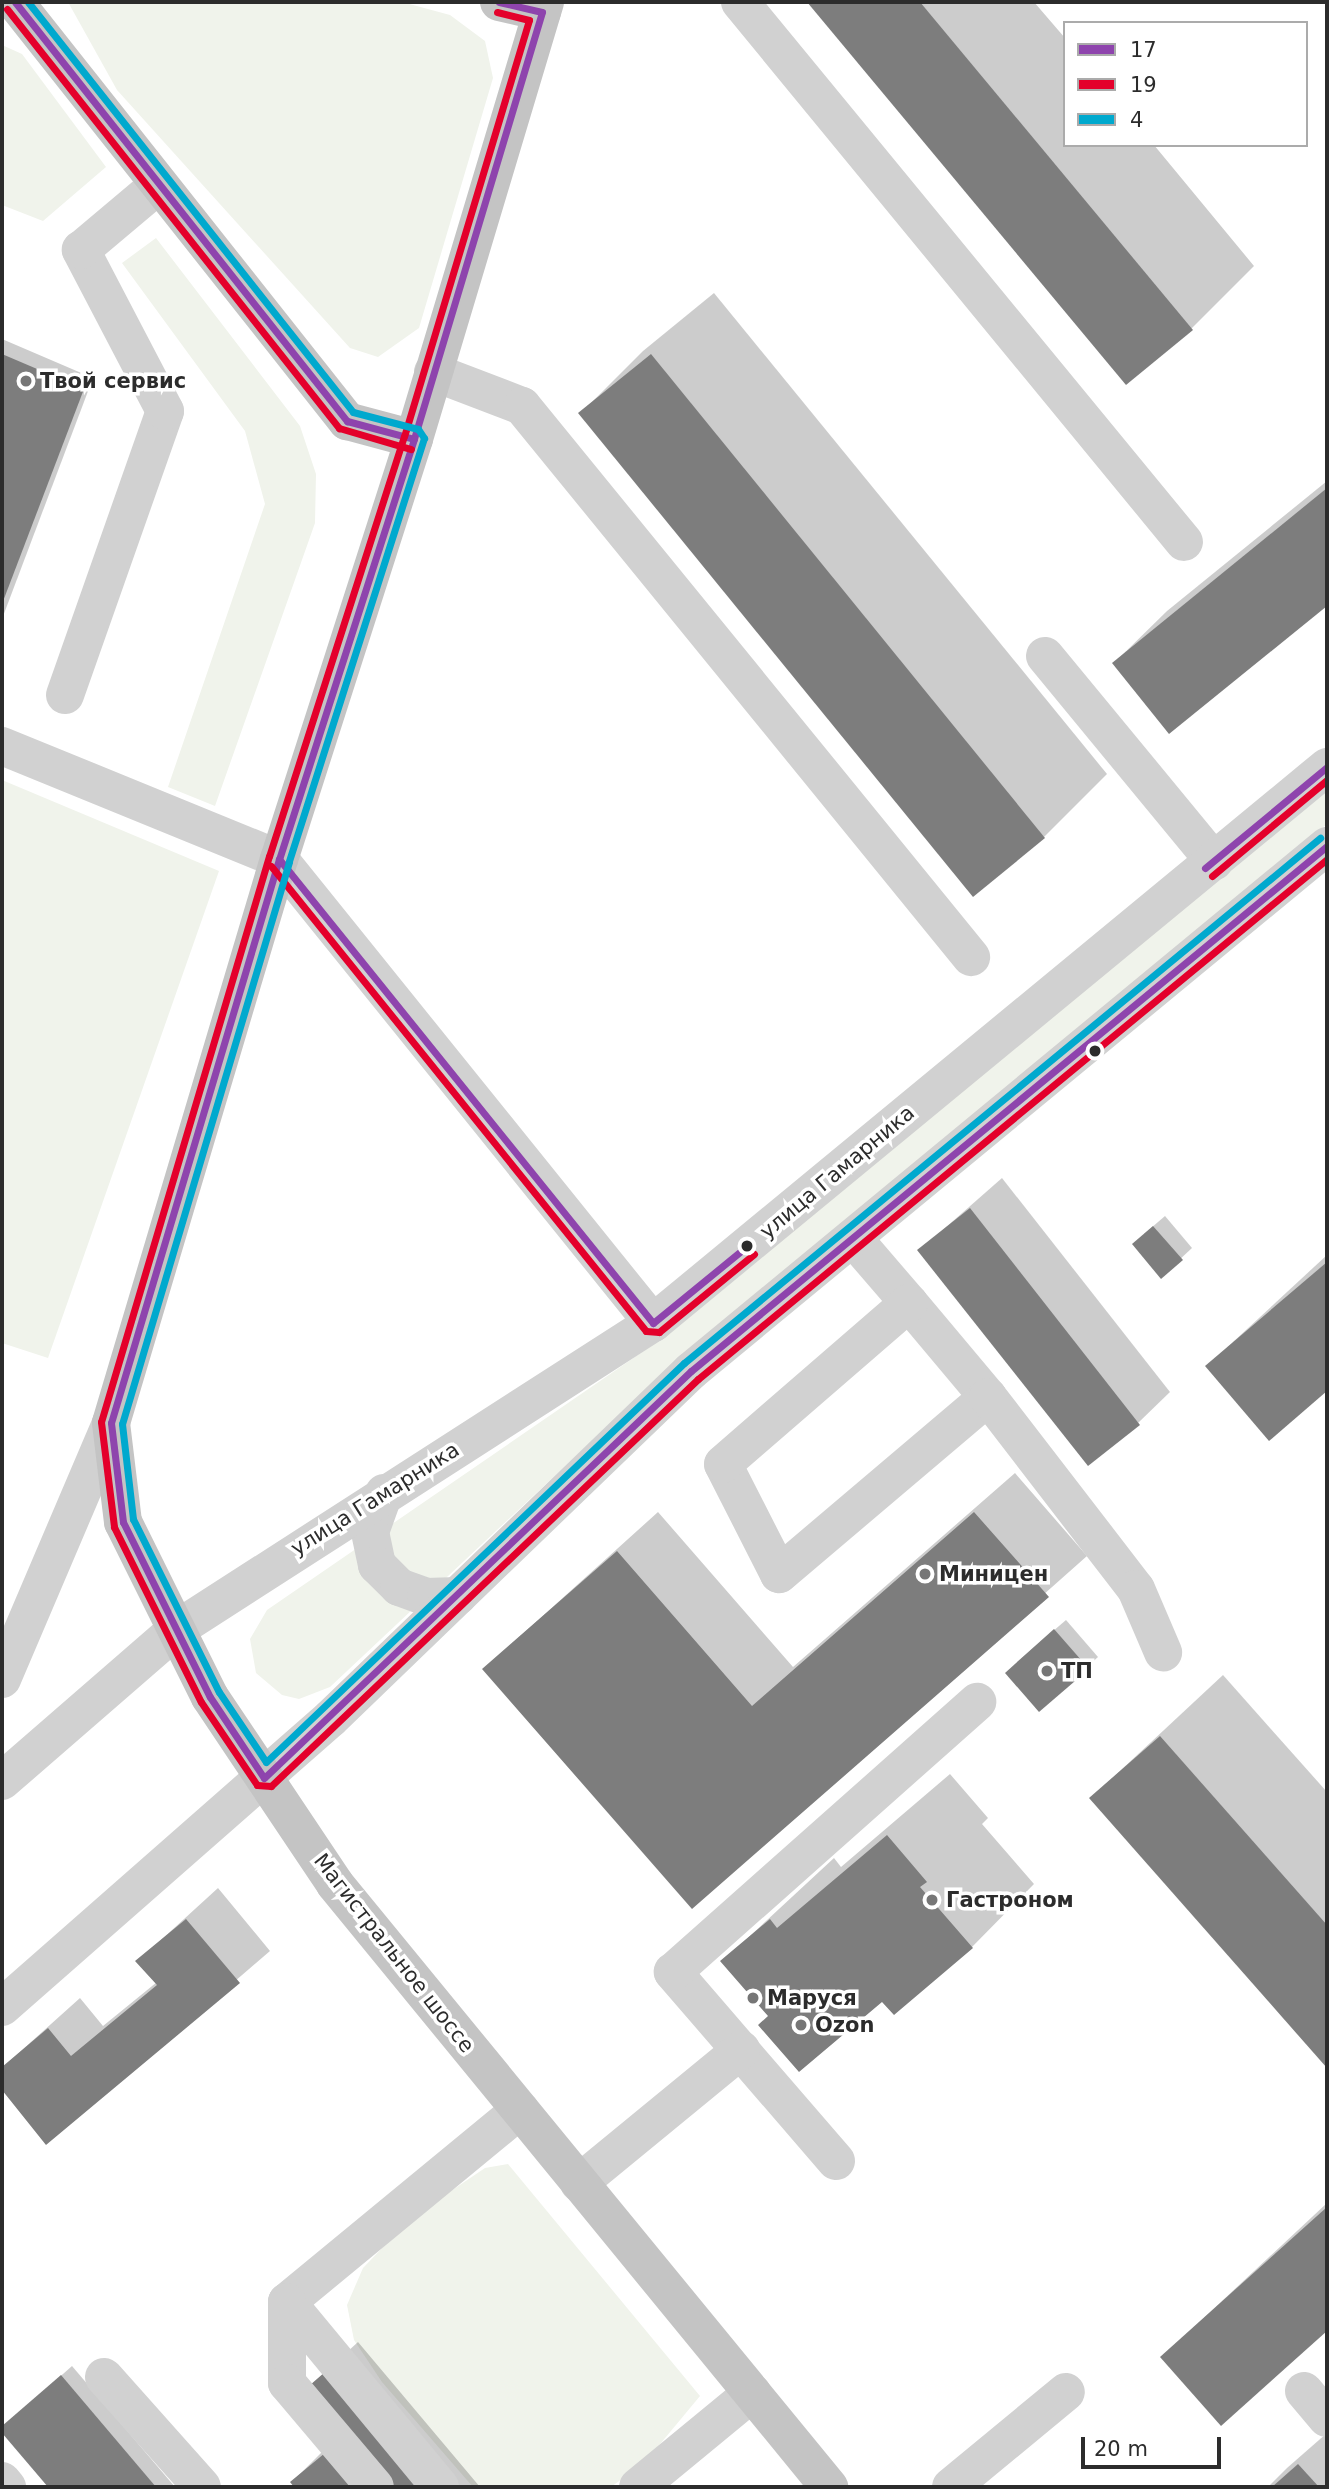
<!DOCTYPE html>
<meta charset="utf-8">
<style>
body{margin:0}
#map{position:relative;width:1329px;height:2489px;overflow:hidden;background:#fff;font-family:"DejaVu Sans",sans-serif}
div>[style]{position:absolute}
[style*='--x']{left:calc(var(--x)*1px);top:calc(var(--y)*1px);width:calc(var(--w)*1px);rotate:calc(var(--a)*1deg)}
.green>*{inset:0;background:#f0f3eb}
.shadow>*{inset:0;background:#0003}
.building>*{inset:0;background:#7d7d7d}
.minor>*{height:38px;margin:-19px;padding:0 19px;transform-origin:19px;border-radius:19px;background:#d1d1d1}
.major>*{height:38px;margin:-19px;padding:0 19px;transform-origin:19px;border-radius:19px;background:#c4c4c4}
.bus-1>*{height:7px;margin:-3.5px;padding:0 3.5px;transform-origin:3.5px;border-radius:3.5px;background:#8e44ad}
.bus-2>*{height:7px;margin:-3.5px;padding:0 3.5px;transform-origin:3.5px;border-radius:3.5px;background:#e4002b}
.bus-3>*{height:7px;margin:-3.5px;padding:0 3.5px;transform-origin:3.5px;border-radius:3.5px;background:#00a9ce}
.dots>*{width:19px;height:19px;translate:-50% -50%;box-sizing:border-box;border:4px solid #fff;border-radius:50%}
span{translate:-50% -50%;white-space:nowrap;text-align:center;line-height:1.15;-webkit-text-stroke:7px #fff;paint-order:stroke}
.poi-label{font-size:21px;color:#2c2c2c;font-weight:700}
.left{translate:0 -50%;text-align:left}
.street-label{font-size:21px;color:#2c2c2c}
.frame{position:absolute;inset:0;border:4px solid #2c2c2c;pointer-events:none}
.legend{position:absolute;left:1063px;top:21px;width:245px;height:126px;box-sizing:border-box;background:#fff;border:2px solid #ababab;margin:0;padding:9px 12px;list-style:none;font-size:21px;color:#2c2c2c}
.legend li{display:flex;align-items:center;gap:14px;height:35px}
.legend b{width:35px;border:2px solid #ababab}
.scale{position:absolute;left:1081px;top:2437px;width:140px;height:32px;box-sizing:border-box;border:4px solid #2c2c2c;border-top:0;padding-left:9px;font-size:21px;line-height:24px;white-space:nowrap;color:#2c2c2c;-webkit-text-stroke:5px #fff;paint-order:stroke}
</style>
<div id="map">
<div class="green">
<i style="clip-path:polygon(68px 2px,402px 2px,450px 15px,485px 41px,493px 78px,419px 328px,378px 357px,350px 348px,117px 90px)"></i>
<i style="clip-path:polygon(2px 45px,22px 54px,106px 167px,43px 221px,2px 205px)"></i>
<i style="clip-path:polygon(156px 238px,300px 426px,316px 474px,315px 523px,215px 806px,168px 787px,265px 504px,245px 431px,122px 263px)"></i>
<i style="clip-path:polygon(2px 780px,219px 871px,48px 1358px,2px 1343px)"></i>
<i style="clip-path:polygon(1327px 789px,1327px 824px,681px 1357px,330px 1687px,299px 1699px,282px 1695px,256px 1673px,250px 1639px,267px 1610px,664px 1337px)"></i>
<i style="clip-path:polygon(508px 2164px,700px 2396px,646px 2461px,611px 2487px,473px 2487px,382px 2382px,354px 2340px,347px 2305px,363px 2268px,411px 2218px,485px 2168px)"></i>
</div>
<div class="shadow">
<i style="clip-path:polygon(809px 2px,1034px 2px,1065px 38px,1065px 145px,1154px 145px,1254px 266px,1192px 328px,1126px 383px)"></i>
<i style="clip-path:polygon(714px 293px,1107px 774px,1044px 837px,580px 414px,643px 351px)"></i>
<i style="clip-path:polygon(2px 339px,93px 378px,2px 619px)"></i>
<i style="clip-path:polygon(1327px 481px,1327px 604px,1170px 732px,1114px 663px,1167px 611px)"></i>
<i style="clip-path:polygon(1002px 1178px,1170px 1392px,1138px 1423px,920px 1250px)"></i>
<i style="clip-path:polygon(1165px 1216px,1192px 1248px,1162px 1276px,1144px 1234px)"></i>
<i style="clip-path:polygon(1327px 1255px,1327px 1389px,1269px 1438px,1207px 1366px)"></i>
<i style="clip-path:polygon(1015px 1473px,1087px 1556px,692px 1907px,484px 1669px,658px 1512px,793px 1667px)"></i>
<i style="clip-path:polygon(1066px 1620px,1098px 1657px,1087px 1667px,1017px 1662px)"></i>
<i style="clip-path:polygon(1223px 1675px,1327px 1792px,1327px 2066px,1091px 1798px)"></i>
<i style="clip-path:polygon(950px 1774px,988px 1818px,982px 1824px,1034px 1884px,972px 1947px,882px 1999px,769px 2016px,723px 1961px,834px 1858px,841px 1867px)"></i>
<i style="clip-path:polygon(218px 1888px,270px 1951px,47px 2143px,2px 2087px,2px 2068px,80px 1998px,103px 2026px,157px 1982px,138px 1961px)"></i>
<i style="clip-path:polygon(1327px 2203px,1327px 2329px,1222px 2423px,1162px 2357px)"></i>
<i style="clip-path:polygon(358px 2342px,480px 2487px,296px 2487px,292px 2482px,324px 2450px,288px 2406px)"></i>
<i style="clip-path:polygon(72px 2366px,175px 2487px,50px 2487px,2px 2428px)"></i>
<i style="clip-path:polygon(1327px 2433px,1327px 2487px,1268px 2487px,1287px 2468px)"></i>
</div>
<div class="building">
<i style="clip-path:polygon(807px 2px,920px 2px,1193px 330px,1126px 385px)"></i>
<i style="clip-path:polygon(2px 354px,84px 389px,2px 604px)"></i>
<i style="clip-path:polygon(651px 354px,1045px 838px,973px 897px,578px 413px)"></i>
<i style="clip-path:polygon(1327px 488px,1327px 606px,1169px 734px,1112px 663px)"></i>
<i style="clip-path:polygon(970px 1208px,1140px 1425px,1088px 1466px,917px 1250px)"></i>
<i style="clip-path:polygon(1153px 1226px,1183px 1260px,1161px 1279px,1132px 1244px)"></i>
<i style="clip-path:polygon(1327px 1262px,1327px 1391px,1269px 1441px,1205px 1366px)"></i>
<i style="clip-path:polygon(974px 1512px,1049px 1597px,692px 1909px,482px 1669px,617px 1551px,752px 1706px)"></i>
<i style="clip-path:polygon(1054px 1629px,1089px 1669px,1039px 1712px,1005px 1673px)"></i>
<i style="clip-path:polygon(1160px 1736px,1327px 1925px,1327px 2068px,1089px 1798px)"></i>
<i style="clip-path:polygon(887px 1835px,927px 1882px,920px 1887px,973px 1948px,894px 2015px,882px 2002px,799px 2072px,758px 2025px,768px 2016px,720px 1961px,770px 1919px,777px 1928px)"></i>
<i style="clip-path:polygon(186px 1919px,240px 1983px,46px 2145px,2px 2090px,2px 2067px,48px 2028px,71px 2056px,157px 1985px,135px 1961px)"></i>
<i style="clip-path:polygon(1327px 2207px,1327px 2331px,1221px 2426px,1160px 2357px)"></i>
<i style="clip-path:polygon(325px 2372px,422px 2487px,294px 2487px,290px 2482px,325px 2453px,286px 2406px)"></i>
<i style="clip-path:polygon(61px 2375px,156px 2487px,48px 2487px,2px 2433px,2px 2426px)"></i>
<i style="clip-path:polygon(1298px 2464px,1319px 2487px,1272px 2487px)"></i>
</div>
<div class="minor">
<i style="--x:740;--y:2;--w:699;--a:50.57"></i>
<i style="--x:433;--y:372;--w:95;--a:20.9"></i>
<i style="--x:522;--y:406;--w:711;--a:50.82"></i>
<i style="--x:1045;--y:656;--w:266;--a:50.5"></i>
<i style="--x:65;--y:695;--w:301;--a:-70.6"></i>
<i style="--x:165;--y:411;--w:182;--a:-117.6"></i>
<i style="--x:81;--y:250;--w:99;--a:-40.1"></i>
<i style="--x:2;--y:746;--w:299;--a:22.2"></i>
<i style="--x:279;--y:859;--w:596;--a:51.13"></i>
<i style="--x:853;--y:1238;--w:86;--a:49.3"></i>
<i style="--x:909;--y:1303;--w:123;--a:50"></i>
<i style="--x:988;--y:1397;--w:274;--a:139.7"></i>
<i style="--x:779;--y:1574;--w:123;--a:-117"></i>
<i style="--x:723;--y:1464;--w:246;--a:-40.9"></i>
<i style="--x:988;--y:1397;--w:242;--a:52.4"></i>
<i style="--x:1136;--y:1589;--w:69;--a:66.8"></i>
<i style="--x:384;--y:1493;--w:41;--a:109.7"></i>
<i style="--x:370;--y:1532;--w:34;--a:78"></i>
<i style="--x:377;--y:1565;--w:31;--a:45"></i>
<i style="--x:399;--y:1587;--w:29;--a:20"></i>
<i style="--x:426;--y:1597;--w:32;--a:-2"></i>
<i style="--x:2;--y:1679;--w:278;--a:-66.9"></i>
<i style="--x:2;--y:1781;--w:232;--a:-41"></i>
<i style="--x:177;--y:1629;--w:566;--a:-32.74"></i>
<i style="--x:653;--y:1323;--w:874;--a:-39.52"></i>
<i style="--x:2;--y:2007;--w:438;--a:-41.3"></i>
<i style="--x:331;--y:1718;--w:500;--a:-43.95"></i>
<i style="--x:691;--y:1371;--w:825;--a:-39.54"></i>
<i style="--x:836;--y:2161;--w:250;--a:-130.8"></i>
<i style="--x:673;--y:1972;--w:407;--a:-41.6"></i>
<i style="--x:579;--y:2183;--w:210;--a:-39.4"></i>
<i style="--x:287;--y:2302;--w:302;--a:-39.5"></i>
<i style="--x:287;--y:2302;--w:240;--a:50.4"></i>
<i style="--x:287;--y:2302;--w:81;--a:90"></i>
<i style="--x:287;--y:2383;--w:136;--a:49.8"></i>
<i style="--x:104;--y:2377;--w:147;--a:48.3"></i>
<i style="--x:1304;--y:2391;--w:35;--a:50"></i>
<i style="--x:2;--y:2481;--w:8;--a:50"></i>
<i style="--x:638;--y:2487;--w:148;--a:-39.5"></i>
<i style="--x:951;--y:2487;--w:149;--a:-39.6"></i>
</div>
<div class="major">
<i style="--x:15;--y:2;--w:535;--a:51.61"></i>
<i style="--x:347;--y:421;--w:69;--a:15"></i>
<i style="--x:499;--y:2;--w:44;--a:13.1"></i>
<i style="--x:545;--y:2;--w:456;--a:106.7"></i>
<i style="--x:414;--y:439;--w:441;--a:107.8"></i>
<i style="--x:279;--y:859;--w:588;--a:106.59"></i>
<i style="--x:111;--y:1423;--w:100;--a:83.1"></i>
<i style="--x:123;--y:1522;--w:195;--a:63.6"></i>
<i style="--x:210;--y:1697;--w:225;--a:56.2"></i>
<i style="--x:335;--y:1884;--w:780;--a:50.67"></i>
</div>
<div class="bus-1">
<i style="--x:15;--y:2;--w:535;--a:51.61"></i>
<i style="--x:347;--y:421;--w:69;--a:15"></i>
<i style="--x:499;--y:2;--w:44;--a:13.1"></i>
<i style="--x:542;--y:12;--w:446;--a:106.7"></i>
<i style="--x:414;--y:439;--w:441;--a:107.8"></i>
<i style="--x:279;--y:859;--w:588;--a:106.59"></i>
<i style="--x:111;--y:1423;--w:100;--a:83.1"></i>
<i style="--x:123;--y:1522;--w:195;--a:63.6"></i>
<i style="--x:210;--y:1697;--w:97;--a:56.3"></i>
<i style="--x:264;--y:1778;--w:590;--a:-43.63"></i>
<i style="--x:691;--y:1371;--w:825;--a:-39.54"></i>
<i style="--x:279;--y:859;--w:596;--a:51.13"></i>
<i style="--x:653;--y:1323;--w:122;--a:-39.3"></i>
<i style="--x:1205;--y:868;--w:158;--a:-39.6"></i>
</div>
<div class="bus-2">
<i style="--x:7;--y:9;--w:535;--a:51.61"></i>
<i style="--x:339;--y:428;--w:75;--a:16.3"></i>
<i style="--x:497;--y:12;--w:33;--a:14"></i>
<i style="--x:529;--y:20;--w:434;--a:106.7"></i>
<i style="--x:404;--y:436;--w:441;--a:107.8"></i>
<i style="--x:269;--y:856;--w:590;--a:106.53"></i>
<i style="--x:101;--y:1422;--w:106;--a:82.9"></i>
<i style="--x:114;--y:1527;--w:195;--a:63.6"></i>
<i style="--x:201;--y:1702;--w:100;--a:56"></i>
<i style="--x:257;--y:1785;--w:14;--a:4"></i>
<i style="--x:271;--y:1786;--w:590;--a:-43.63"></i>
<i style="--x:698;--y:1379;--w:816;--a:-39.58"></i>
<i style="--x:271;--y:866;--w:597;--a:51.12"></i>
<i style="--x:646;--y:1331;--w:13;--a:4"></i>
<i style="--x:659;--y:1332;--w:123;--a:-39.4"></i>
<i style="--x:1212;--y:876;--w:150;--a:-39.9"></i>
</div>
<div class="bus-3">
<i style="--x:28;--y:2;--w:523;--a:51.6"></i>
<i style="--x:353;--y:412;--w:67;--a:14.7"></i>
<i style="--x:418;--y:429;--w:11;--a:56"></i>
<i style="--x:424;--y:438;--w:445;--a:107.7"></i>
<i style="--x:289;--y:862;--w:586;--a:106.55"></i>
<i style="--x:122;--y:1424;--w:96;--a:83.4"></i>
<i style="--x:133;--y:1519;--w:193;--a:63.6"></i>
<i style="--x:219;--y:1692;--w:84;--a:56.1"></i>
<i style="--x:266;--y:1762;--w:578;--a:-43.67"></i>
<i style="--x:684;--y:1363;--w:825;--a:-39.54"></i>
</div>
<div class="dots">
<i style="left:26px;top:381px;background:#767676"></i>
<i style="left:1095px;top:1051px;background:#2c2c2c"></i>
<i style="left:747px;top:1246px;background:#2c2c2c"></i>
<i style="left:925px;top:1574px;background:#767676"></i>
<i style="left:1047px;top:1671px;background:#767676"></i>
<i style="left:932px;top:1900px;background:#767676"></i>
<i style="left:753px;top:1998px;background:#767676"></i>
<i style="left:801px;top:2025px;background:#767676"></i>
</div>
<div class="poi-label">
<span class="left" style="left:40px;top:381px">Твой сервис</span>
<span class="left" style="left:939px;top:1574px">Миницен</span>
<span class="left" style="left:1061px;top:1671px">ТП</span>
<span class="left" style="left:946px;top:1900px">Гастроном</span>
<span class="left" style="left:767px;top:1998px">Маруся</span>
<span class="left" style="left:815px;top:2025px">Ozon</span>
</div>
<div class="street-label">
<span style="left:837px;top:1172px;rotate:-40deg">улица Гамарника</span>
<span style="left:375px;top:1499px;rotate:-32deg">улица Гамарника</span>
<span style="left:394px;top:1953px;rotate:52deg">Магистральное шоссе</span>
</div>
<div class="frame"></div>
<ul class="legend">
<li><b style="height:9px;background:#8e44ad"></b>17</li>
<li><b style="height:9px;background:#e4002b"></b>19</li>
<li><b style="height:9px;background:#00a9ce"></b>4</li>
</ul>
<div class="scale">20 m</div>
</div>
